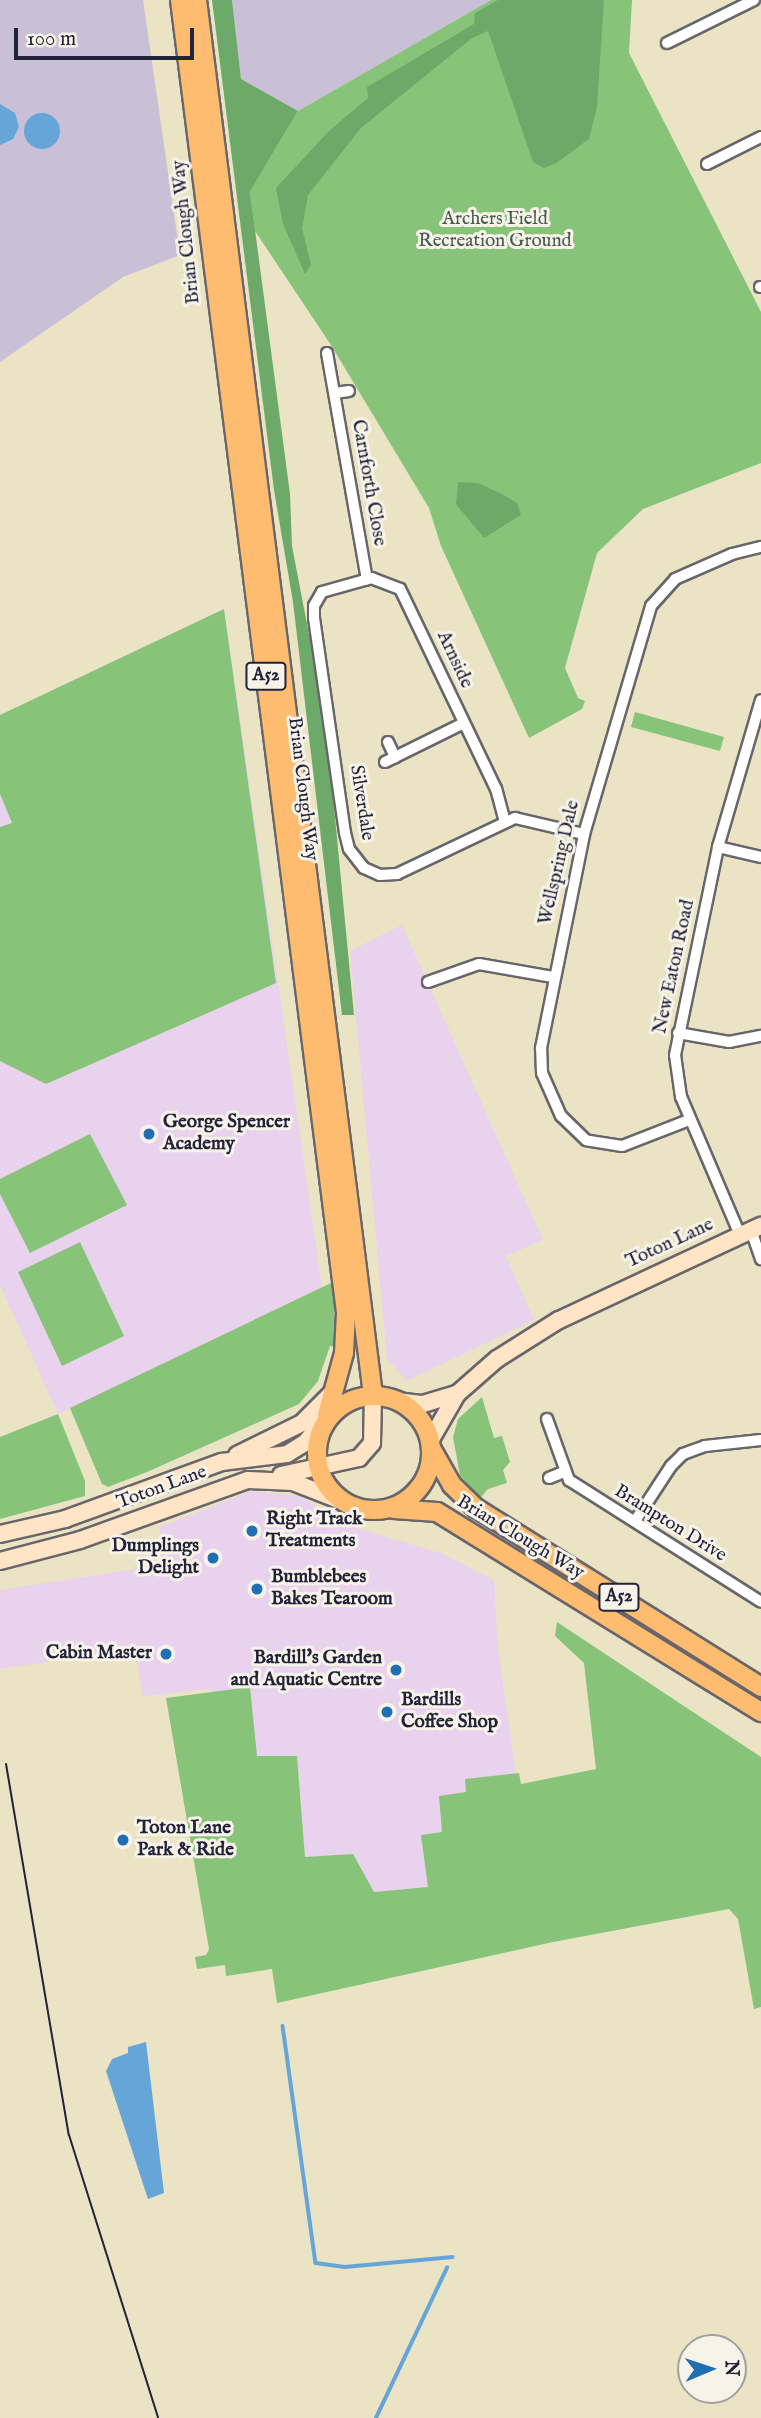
<!DOCTYPE html>
<style>
body{margin:0}
#map{position:relative;width:761px;height:2418px;overflow:hidden;background:#eae4c5;font-family:"IM FELL English",serif}
div>[style]{position:absolute}
[style*='--x']{left:calc(var(--x)*1px);top:calc(var(--y)*1px);width:calc(var(--w)*1px);rotate:calc(var(--a)*1deg)}
.built>*{inset:0;background:#e9d2ed}
.industrial>*{inset:0;background:#c9bfd7}
.green>*{inset:0;background:#87c47a}
.forest>*{inset:0;background:#6daa6a}
.water>*{inset:0;background:#65a5d8}
.round{border-radius:50%}
.stream>*{height:3.5px;margin:-1.75px;padding:0 1.75px;transform-origin:1.75px;border-radius:1.75px;background:#65a5d8}
.roads{filter:drop-shadow(2px 0 #68666b) drop-shadow(-2px 0 #68666b) drop-shadow(0 2px #68666b) drop-shadow(0 -2px #68666b)}
.minor>*{height:10px;margin:-5px;padding:0 5px;transform-origin:5px;border-radius:5px;background:#fff}
.secondary>*{height:16px;margin:-8px;padding:0 8px;transform-origin:8px;border-radius:8px;background:#ffe4c6}
.trunk>*{height:18px;margin:-9px;padding:0 9px;transform-origin:9px;border-radius:9px;background:#febc70}
.trunk>.ring{margin:-9px;padding:0;box-sizing:content-box;background:none;border:18px solid #febc70;border-radius:50%}
.tram>*{height:2px;margin:-1px;padding:0 1px;transform-origin:1px;border-radius:1px;background:#22223b}
.dots>*{width:19px;height:19px;translate:-50% -50%;box-sizing:border-box;border:4px solid #f7f3e8;border-radius:50%}
span{translate:-50% -50%;white-space:nowrap;text-align:center;line-height:1.15;-webkit-text-stroke:6px #f7f3e8;paint-order:stroke}
.shield-label span{padding:2px 5px;background:#f7f3e8;border:2px solid;border-radius:5px;-webkit-text-stroke-width:0}
.shield-label{font-size:18px;color:#22223b;font-weight:700}
.park-label{font-size:19px;color:#455b51}
.street-label{font-size:19px;color:#22223b}
.poi-label{font-size:19px;color:#22223b;font-weight:700}
.left{translate:0 -50%;text-align:left}
.right{translate:-100% -50%;text-align:right}
.north{position:absolute;left:677px;top:2334px;width:70px;height:70px;box-sizing:border-box;background:#f7f3e8;border:2px solid #a29fa3;border-radius:50%;rotate:88deg;font-size:19px;font-weight:700;line-height:28px;text-align:center;color:#22223b}
.north::after{content:'';display:block;margin:auto;width:24px;height:32px;background:#1f6fb2;clip-path:polygon(50% 0,100% 100%,50% 72%,0 100%)}
.scale{position:absolute;left:14px;top:28px;width:180px;height:32px;box-sizing:border-box;border:4px solid #22223b;border-top:0;padding-left:9px;font-size:21px;line-height:24px;white-space:nowrap;color:#22223b;-webkit-text-stroke:5px #f7f3e8;paint-order:stroke}
</style>
<div id="map">
<div class="built">
<i style="clip-path:polygon(224px 609px,322px 1287px,58px 1414px,0 1285px,0 715px)"></i>
<i style="clip-path:polygon(402px 925px,543px 1240px,506px 1256px,534px 1320px,407px 1381px,387px 1359px,350px 951px)"></i>
<i style="clip-path:polygon(252px 1491px,301px 1496px,346px 1525px,441px 1553px,494px 1580px,498px 1649px,516px 1774px,466px 1779px,466px 1792px,442px 1832px,421px 1835px,429px 1887px,374px 1892px,305px 1857px,297px 1757px,257px 1757px,210px 1689px,143px 1696px,136px 1657px,119px 1659px,117px 1651px,0 1669px,0 1590px,162px 1565px,159px 1527px)"></i>
</div>
<div class="industrial">
<i style="clip-path:polygon(0 0,143px 0,180px 255px,123px 277px,0 362px)"></i>
<i style="clip-path:polygon(232px 0,491px 0,298px 111px,241px 79px)"></i>
</div>
<div class="green">
<i style="clip-path:polygon(491px 0,632px 0,629px 53px,761px 312px,761px 463px,643px 509px,597px 553px,565px 668px,578px 698px,585px 701px,582px 709px,529px 738px,441px 546px,429px 508px,331px 345px,255px 231px,250px 192px,298px 111px)"></i>
<i style="clip-path:polygon(224px 609px,276px 983px,46px 1084px,0 1061px,0 827px,12px 823px,0 794px,0 715px)"></i>
<i style="clip-path:polygon(635px 712px,724px 737px,720px 751px,631px 727px)"></i>
<i style="clip-path:polygon(90px 1134px,127px 1205px,30px 1253px,0 1194px,0 1179px)"></i>
<i style="clip-path:polygon(80px 1242px,124px 1336px,62px 1366px,18px 1272px)"></i>
<i style="clip-path:polygon(333px 1282px,336px 1347px,330px 1346px,318px 1381px,299px 1404px,147px 1472px,108px 1487px,102px 1484px,70px 1408px)"></i>
<i style="clip-path:polygon(482px 1397px,494px 1438px,502px 1436px,510px 1462px,503px 1470px,507px 1483px,488px 1489px,479px 1499px,460px 1475px,453px 1437px,458px 1419px)"></i>
<i style="clip-path:polygon(58px 1414px,85px 1481px,85px 1496px,0 1519px,0 1437px)"></i>
<i style="clip-path:polygon(557px 1622px,761px 1757px,761px 2007px,754px 2009px,738px 1919px,729px 1909px,553px 1942px,277px 2003px,272px 1969px,226px 1976px,225px 1965px,197px 1969px,195px 1957px,206px 1955px,209px 1949px,166px 1698px,250px 1687px,257px 1756px,297px 1756px,305px 1857px,353px 1854px,374px 1892px,428px 1887px,421px 1835px,442px 1832px,439px 1796px,466px 1792px,465px 1779px,519px 1773px,521px 1784px,596px 1769px,584px 1663px,555px 1636px)"></i>
</div>
<div class="forest">
<i style="clip-path:polygon(212px 0,232px 0,241px 79px,298px 111px,250px 192px,290px 494px,292px 546px,326px 723px,354px 1015px,342px 1015px,293px 602px,274px 490px)"></i>
<i style="clip-path:polygon(498px 0,604px 0,597px 107px,589px 139px,555px 164px,544px 168px,533px 162px,488px 31px,472px 38px,361px 128px,308px 195px,302px 228px,311px 265px,305px 274px,283px 224px,276px 188px,329px 131px,368px 98px,367px 87px,474px 24px,475px 13px)"></i>
<i style="clip-path:polygon(458px 482px,478px 483px,502px 494px,517px 503px,521px 515px,484px 538px,456px 504px)"></i>
</div>
<div class="water">
<i style="clip-path:polygon(0 104px,15px 113px,19px 127px,13px 139px,0 145px)"></i>
<i class="round" style="left:24px;top:113px;width:36px;height:36px"></i>
<i style="clip-path:polygon(146px 2042px,164px 2193px,148px 2199px,106px 2071px,112px 2059px,128px 2053px,128px 2047px)"></i>
</div>
<div class="stream">
<i style="--x:283;--y:2026;--w:239;--a:82.1"></i>
<i style="--x:316;--y:2263;--w:29;--a:8"></i>
<i style="--x:345;--y:2267;--w:108;--a:-5.3"></i>
<i style="--x:376;--y:2418;--w:166;--a:-64.7"></i>
</div>
<div class="roads">
<div class="minor">
<i style="--x:667;--y:43;--w:97;--a:-26.3"></i>
<i style="--x:707;--y:164;--w:60;--a:-26.6"></i>
<i style="--x:760;--y:287;--w:1;--a:0"></i>
<i style="--x:327;--y:353;--w:230;--a:80"></i>
<i style="--x:335;--y:393;--w:14;--a:-8"></i>
<i style="--x:388;--y:742;--w:17;--a:65"></i>
<i style="--x:385;--y:762;--w:88;--a:-26.3"></i>
<i style="--x:505;--y:822;--w:34;--a:-105"></i>
<i style="--x:496;--y:789;--w:222;--a:-115.6"></i>
<i style="--x:400;--y:589;--w:30;--a:-159"></i>
<i style="--x:372;--y:578;--w:52;--a:164.4"></i>
<i style="--x:322;--y:592;--w:16;--a:120"></i>
<i style="--x:314;--y:606;--w:12;--a:90"></i>
<i style="--x:314;--y:618;--w:217;--a:81.8"></i>
<i style="--x:345;--y:833;--w:16;--a:76"></i>
<i style="--x:349;--y:849;--w:24;--a:52"></i>
<i style="--x:364;--y:868;--w:17;--a:24"></i>
<i style="--x:380;--y:875;--w:17;--a:-3"></i>
<i style="--x:397;--y:874;--w:131;--a:-25.4"></i>
<i style="--x:515;--y:818;--w:71;--a:13.1"></i>
<i style="--x:718;--y:847;--w:44;--a:13.1"></i>
<i style="--x:428;--y:982;--w:54;--a:-19.4"></i>
<i style="--x:479;--y:964;--w:75;--a:10"></i>
<i style="--x:678;--y:1033;--w:52;--a:10"></i>
<i style="--x:729;--y:1042;--w:33;--a:-11"></i>
<i style="--x:689;--y:1120;--w:72;--a:158.8"></i>
<i style="--x:622;--y:1146;--w:36;--a:-171"></i>
<i style="--x:586;--y:1140;--w:35;--a:-136"></i>
<i style="--x:561;--y:1116;--w:47;--a:-113.8"></i>
<i style="--x:542;--y:1073;--w:25;--a:-92"></i>
<i style="--x:541;--y:1048;--w:218;--a:-78.6"></i>
<i style="--x:584;--y:834;--w:238;--a:-73.6"></i>
<i style="--x:651;--y:606;--w:36;--a:-48"></i>
<i style="--x:675;--y:579;--w:62;--a:-23.7"></i>
<i style="--x:732;--y:554;--w:30;--a:-14"></i>
<i style="--x:751;--y:1230;--w:31;--a:71"></i>
<i style="--x:740;--y:1235;--w:150;--a:-113.1"></i>
<i style="--x:681;--y:1097;--w:42;--a:-98.1"></i>
<i style="--x:675;--y:1055;--w:212;--a:-78.3"></i>
<i style="--x:718;--y:847;--w:153;--a:-73.7"></i>
<i style="--x:547;--y:1419;--w:65;--a:70.2"></i>
<i style="--x:569;--y:1480;--w:227;--a:32.4"></i>
<i style="--x:549;--y:1478;--w:16;--a:-22"></i>
<i style="--x:635;--y:1521;--w:66;--a:-56.8"></i>
<i style="--x:671;--y:1466;--w:17;--a:-45"></i>
<i style="--x:683;--y:1454;--w:23;--a:-20"></i>
<i style="--x:705;--y:1446;--w:56;--a:-6.1"></i>
</div>
<div class="secondary">
<i style="--x:397;--y:1401;--w:26;--a:7"></i>
<i style="--x:423;--y:1404;--w:34;--a:-17"></i>
<i style="--x:430;--y:1441;--w:54;--a:-60.1"></i>
<i style="--x:457;--y:1394;--w:53;--a:-41.2"></i>
<i style="--x:497;--y:1359;--w:73;--a:-32.2"></i>
<i style="--x:559;--y:1320;--w:223;--a:-25"></i>
<i style="--x:237;--y:1455;--w:72;--a:-26.2"></i>
<i style="--x:302;--y:1423;--w:41;--a:-45"></i>
<i style="--x:281;--y:1475;--w:80;--a:-12.3"></i>
<i style="--x:359;--y:1458;--w:20;--a:-49"></i>
<i style="--x:372;--y:1443;--w:47;--a:-88.8"></i>
<i style="--x:0;--y:1534;--w:67;--a:-13"></i>
<i style="--x:65;--y:1519;--w:167;--a:-20"></i>
<i style="--x:222;--y:1462;--w:65;--a:-7"></i>
<i style="--x:287;--y:1454;--w:22;--a:-32"></i>
<i style="--x:306;--y:1442;--w:25;--a:-50"></i>
<i style="--x:0;--y:1561;--w:83;--a:-14.7"></i>
<i style="--x:80;--y:1540;--w:178;--a:-19.7"></i>
<i style="--x:248;--y:1480;--w:45;--a:2.5"></i>
<i style="--x:293;--y:1482;--w:49;--a:21.4"></i>
</div>
<div class="trunk">
<i style="--x:180;--y:0;--w:1323;--a:82.79"></i>
<i style="--x:346;--y:1313;--w:40;--a:92.9"></i>
<i style="--x:344;--y:1353;--w:64;--a:105.3"></i>
<i style="--x:197;--y:0;--w:1407;--a:82.81"></i>
<i class="ring" style="left:317px;top:1396px;width:96px;height:96px"></i>
<i style="--x:431;--y:1448;--w:43;--a:60.4"></i>
<i style="--x:452;--y:1485;--w:33;--a:44"></i>
<i style="--x:476;--y:1508;--w:337;--a:32.1"></i>
<i style="--x:394;--y:1509;--w:43;--a:4"></i>
<i style="--x:437;--y:1512;--w:381;--a:31.7"></i>
</div>
</div>
<div class="tram">
<i style="--x:6;--y:1764;--w:376;--a:80.4"></i>
<i style="--x:69;--y:2135;--w:297;--a:72.5"></i>
</div>
<div class="dots">
<i style="left:149px;top:1134px;background:#1f6fb2"></i>
<i style="left:252px;top:1531px;background:#1f6fb2"></i>
<i style="left:213px;top:1558px;background:#1f6fb2"></i>
<i style="left:257px;top:1589px;background:#1f6fb2"></i>
<i style="left:166px;top:1654px;background:#1f6fb2"></i>
<i style="left:396px;top:1670px;background:#1f6fb2"></i>
<i style="left:387px;top:1712px;background:#1f6fb2"></i>
<i style="left:123px;top:1840px;background:#1f6fb2"></i>
</div>
<div class="shield-label">
<span style="left:266px;top:676px">A52</span>
<span style="left:619px;top:1597px">A52</span>
</div>
<div class="park-label">
<span style="left:495px;top:231px">Archers Field<br>Recreation Ground</span>
</div>
<div class="street-label">
<span style="left:187px;top:232px;rotate:-96deg">Brian Clough Way</span>
<span style="left:368px;top:483px;rotate:80deg">Carnforth Close</span>
<span style="left:454px;top:660px;rotate:65deg">Arnside</span>
<span style="left:302px;top:789px;rotate:83deg">Brian Clough Way</span>
<span style="left:361px;top:803px;rotate:81deg">Silverdale</span>
<span style="left:560px;top:863px;rotate:-77deg">Wellspring Dale</span>
<span style="left:675px;top:967px;rotate:-78deg">New Eaton Road</span>
<span style="left:670px;top:1244px;rotate:-25deg">Toton Lane</span>
<span style="left:162px;top:1488px;rotate:-20deg">Toton Lane</span>
<span style="left:670px;top:1524px;rotate:32deg">Brampton Drive</span>
<span style="left:520px;top:1538px;rotate:31deg">Brian Clough Way</span>
</div>
<div class="poi-label">
<span class="left" style="left:163px;top:1134px">George Spencer<br>Academy</span>
<span class="left" style="left:266px;top:1531px">Right Track<br>Treatments</span>
<span class="right" style="left:199px;top:1558px">Dumplings<br>Delight</span>
<span class="left" style="left:271px;top:1589px">Bumblebees<br>Bakes Tearoom</span>
<span class="right" style="left:152px;top:1654px">Cabin Master</span>
<span class="right" style="left:382px;top:1670px">Bardill's Garden<br>and Aquatic Centre</span>
<span class="left" style="left:401px;top:1712px">Bardills<br>Coffee Shop</span>
<span class="left" style="left:137px;top:1840px">Toton Lane<br>Park &amp; Ride</span>
</div>
<div class="north">N</div>
<div class="scale">100 m</div>
</div>
